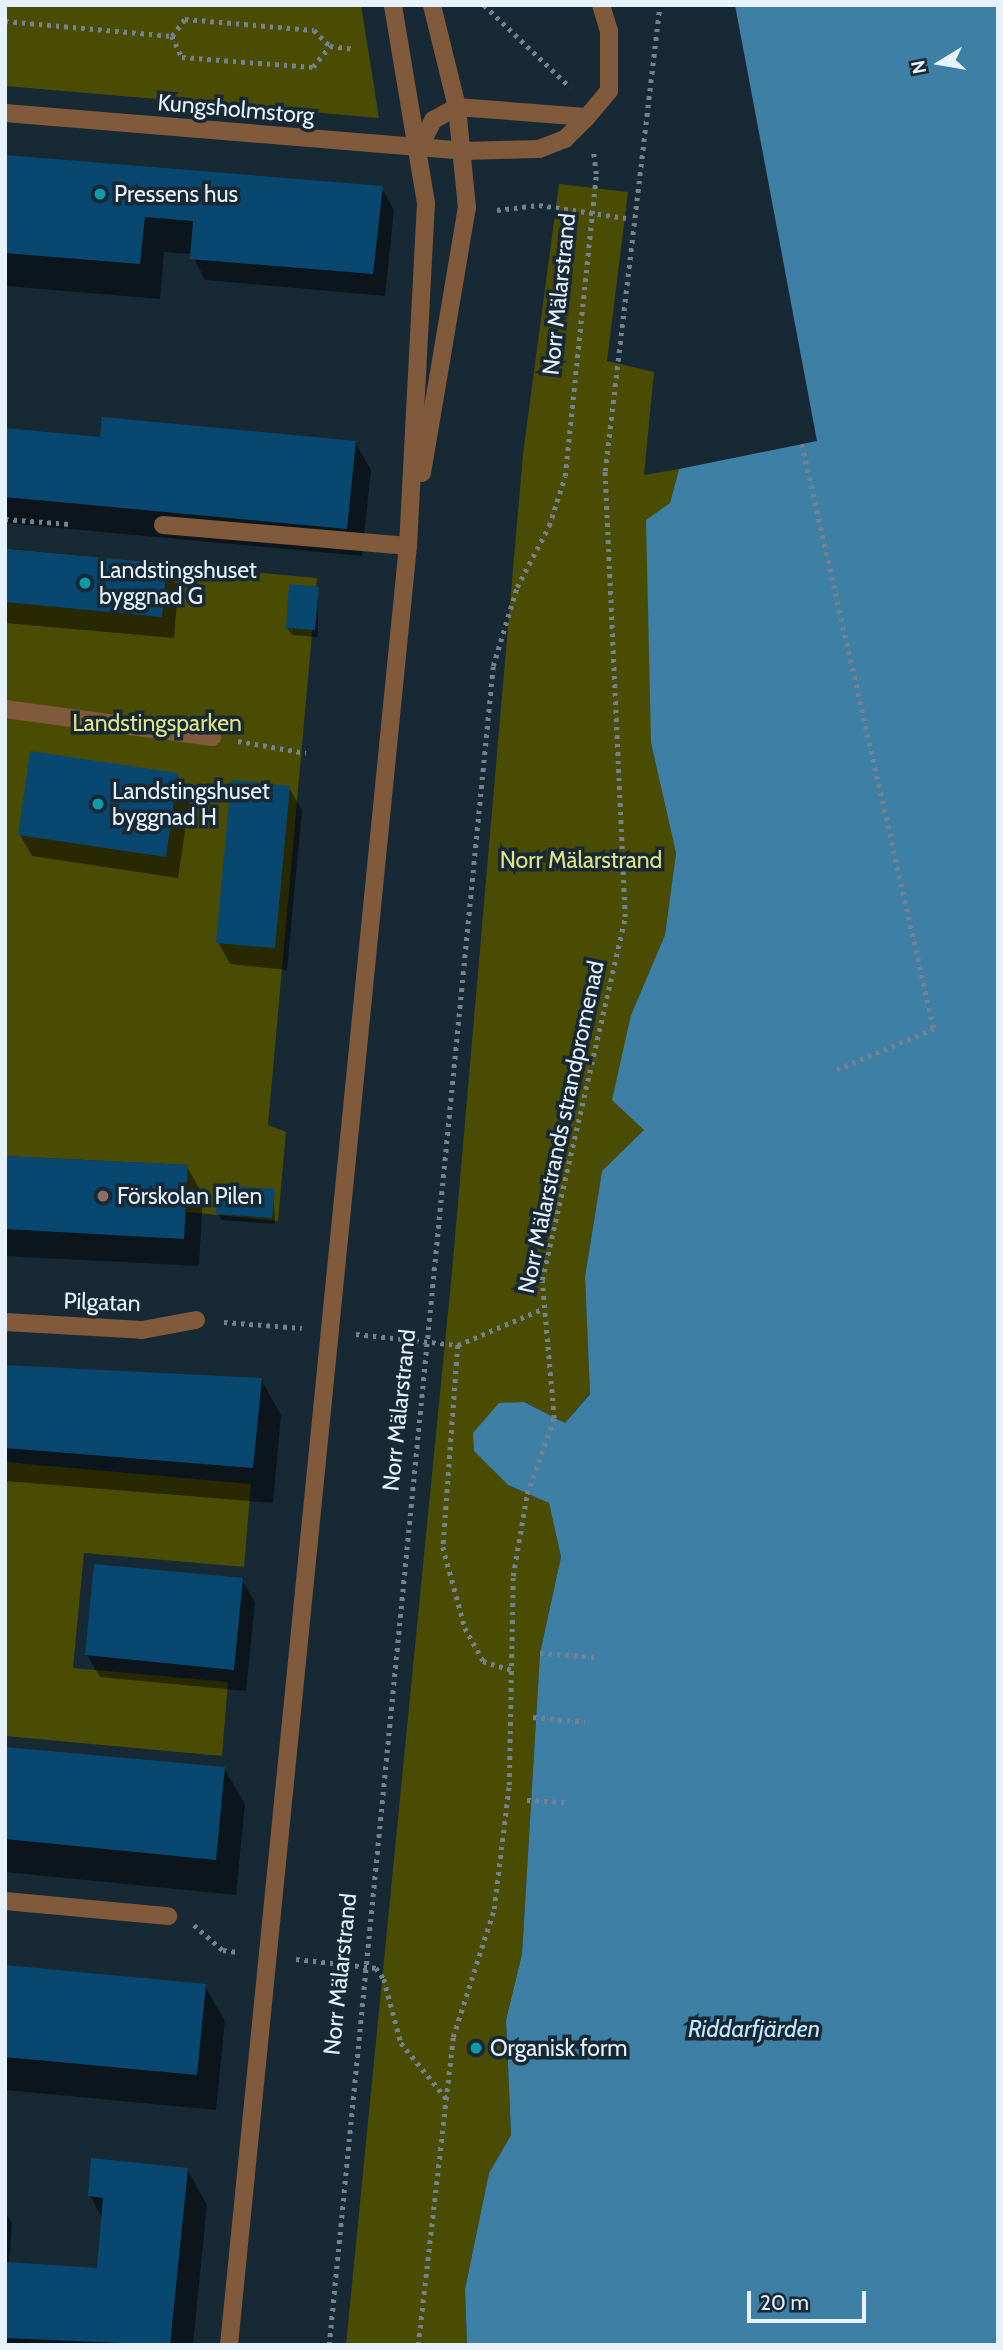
<!DOCTYPE html>
<meta charset="utf-8">
<style>
body{margin:0}
#map{position:relative;width:1003px;height:2350px;overflow:hidden;background:#182936;font-family:Cabin,sans-serif}
div>[style]{position:absolute}
[style*='--x']{left:calc(var(--x)*1px);top:calc(var(--y)*1px);width:calc(var(--w)*1px);rotate:calc(var(--a)*1deg)}
.green>*{inset:0;background:#4b4c04}
.water>*{inset:0;background:#3d7fa5}
.shadow>*{inset:0;background:#0007}
.building>*{inset:0;background:#084870}
.path>*{height:4.5px;margin-top:-2.25px;transform-origin:0;background:repeating-linear-gradient(90deg,#75828e 0 3.5px,transparent 0 8.5px)}
.service>*{height:18px;margin:-9px;padding:0 9px;transform-origin:9px;border-radius:9px;background:#805a3b}
.minor>*{height:18px;margin:-9px;padding:0 9px;transform-origin:9px;border-radius:9px;background:#805a3b}
.tertiary>*{height:18px;margin:-9px;padding:0 9px;transform-origin:9px;border-radius:9px;background:#805a3b}
.dots>*{width:19px;height:19px;translate:-50% -50%;box-sizing:border-box;border:4px solid #182936;border-radius:50%}
span{translate:-50% -50%;white-space:nowrap;text-align:center;line-height:1.15;-webkit-text-stroke:7px #182936;paint-order:stroke}
.street-label{font-size:23px;color:#e7f1fa}
.poi-label{font-size:23px;color:#e7f1fa}
.left{translate:0 -50%;text-align:left}
.park-label{font-size:23px;color:#e0e484}
.water-label{font-size:24px;color:#c5e8fe;font-style:italic}
.frame{position:absolute;inset:0;border:7px solid #e7f1fa;pointer-events:none}
.north{position:absolute;left:905px;top:28px;width:70px;height:70px;-webkit-text-stroke:5px #182936;paint-order:stroke;rotate:259deg;font-size:19px;font-weight:700;line-height:28px;text-align:center;color:#e7f1fa}
.north::after{content:'';display:block;margin:auto;width:24px;height:32px;background:#e7f1fa;clip-path:polygon(50% 0,100% 100%,50% 72%,0 100%)}
.scale{position:absolute;left:747px;top:2291px;width:119px;height:32px;box-sizing:border-box;border:4px solid #e7f1fa;border-top:0;padding-left:9px;font-size:21px;line-height:24px;white-space:nowrap;color:#e7f1fa;-webkit-text-stroke:5px #182936;paint-order:stroke}
</style>
<div id="map">
<div class="green">
<i style="clip-path:polygon(5px 5px,361px 5px,379px 118px,5px 86px)"></i>
<i style="clip-path:polygon(559px 184px,628px 192px,607px 361px,654px 372px,644px 475px,679px 469px,670px 503px,651px 743px,676px 853px,665px 935px,631px 1015px,645px 1130px,602px 1171px,585px 1277px,590px 1393px,565px 1423px,524px 1402px,491px 1468px,508px 1485px,549px 1503px,561px 1557px,540px 1653px,522px 1954px,506px 2020px,511px 2135px,489px 2173px,465px 2289px,467px 2345px,346px 2345px,452px 1272px,523px 454px)"></i>
<i style="clip-path:polygon(5px 549px,317px 578px,268px 1125px,286px 1132px,278px 1221px,186px 1212px,188px 1165px,5px 1156px)"></i>
<i style="clip-path:polygon(5px 1462px,251px 1484px,244px 1567px,84px 1553px,73px 1668px,228px 1682px,222px 1756px,5px 1736px)"></i>
</div>
<div class="water">
<i style="clip-path:polygon(735px 5px,998px 5px,998px 2345px,467px 2345px,465px 2289px,489px 2173px,511px 2135px,506px 2020px,522px 1954px,540px 1653px,561px 1557px,549px 1503px,508px 1485px,474px 1451px,473px 1433px,499px 1403px,524px 1402px,565px 1423px,590px 1394px,585px 1277px,602px 1171px,644px 1130px,612px 1100px,631px 1015px,665px 935px,676px 853px,651px 743px,646px 520px,670px 503px,679px 469px,817px 441px)"></i>
</div>
<div class="shadow">
<i style="clip-path:polygon(5px 156px,382px 188px,394px 210px,385px 296px,205px 280px,192px 254px,164px 252px,160px 299px,5px 286px)"></i>
<i style="clip-path:polygon(5px 430px,102px 439px,355px 442px,371px 470px,362px 556px,5px 523px)"></i>
<i style="clip-path:polygon(5px 551px,165px 566px,178px 588px,174px 638px,5px 623px)"></i>
<i style="clip-path:polygon(318px 588px,318px 637px,292px 635px,287px 628px)"></i>
<i style="clip-path:polygon(177px 775px,190px 797px,178px 878px,32px 856px,20px 835px)"></i>
<i style="clip-path:polygon(289px 788px,302px 810px,287px 970px,230px 964px,218px 942px)"></i>
<i style="clip-path:polygon(5px 1157px,187px 1167px,203px 1195px,199px 1266px,5px 1256px)"></i>
<i style="clip-path:polygon(273px 1190px,275px 1224px,222px 1220px,217px 1213px)"></i>
<i style="clip-path:polygon(5px 1367px,261px 1379px,281px 1415px,273px 1503px,5px 1481px)"></i>
<i style="clip-path:polygon(242px 1580px,255px 1602px,246px 1691px,100px 1677px,87px 1655px)"></i>
<i style="clip-path:polygon(5px 1749px,224px 1768px,245px 1804px,236px 1895px,5px 1872px)"></i>
<i style="clip-path:polygon(5px 1967px,205px 1986px,225px 2021px,216px 2110px,5px 2090px)"></i>
<i style="clip-path:polygon(187px 2169px,207px 2205px,193px 2345px,5px 2345px,5px 2212px,12px 2223px,9px 2264px,99px 2270px,103px 2219px,90px 2196px)"></i>
</div>
<div class="building">
<i style="clip-path:polygon(5px 155px,383px 186px,373px 274px,190px 259px,193px 221px,145px 217px,140px 264px,5px 253px)"></i>
<i style="clip-path:polygon(102px 417px,356px 441px,347px 529px,5px 497px,5px 428px,100px 437px)"></i>
<i style="clip-path:polygon(5px 549px,167px 564px,162px 617px,5px 602px)"></i>
<i style="clip-path:polygon(289px 584px,319px 587px,315px 630px,286px 628px)"></i>
<i style="clip-path:polygon(30px 751px,178px 773px,166px 857px,18px 835px)"></i>
<i style="clip-path:polygon(231px 780px,290px 786px,275px 948px,216px 943px)"></i>
<i style="clip-path:polygon(5px 1156px,188px 1165px,184px 1239px,5px 1229px)"></i>
<i style="clip-path:polygon(217px 1185px,275px 1189px,272px 1218px,216px 1214px)"></i>
<i style="clip-path:polygon(5px 1365px,262px 1378px,253px 1468px,5px 1448px)"></i>
<i style="clip-path:polygon(94px 1564px,243px 1578px,234px 1670px,85px 1655px)"></i>
<i style="clip-path:polygon(5px 1747px,225px 1767px,216px 1860px,5px 1839px)"></i>
<i style="clip-path:polygon(5px 1965px,206px 1984px,197px 2075px,5px 2057px)"></i>
<i style="clip-path:polygon(91px 2158px,188px 2168px,170px 2345px,5px 2338px,5px 2262px,97px 2268px,103px 2198px,88px 2196px)"></i>
</div>
<div class="path">
<i style="--x:484;--y:5;--w:119;--a:43.6"></i>
<i style="--x:5;--y:21;--w:168;--a:5.1"></i>
<i style="--x:172;--y:36;--w:21;--a:-53"></i>
<i style="--x:185;--y:19;--w:129;--a:4.9"></i>
<i style="--x:314;--y:30;--w:23;--a:45"></i>
<i style="--x:330;--y:46;--w:25;--a:7"></i>
<i style="--x:172;--y:36;--w:23;--a:65"></i>
<i style="--x:182;--y:57;--w:131;--a:4.4"></i>
<i style="--x:313;--y:67;--w:27;--a:-51"></i>
<i style="--x:497;--y:210;--w:42;--a:-6.8"></i>
<i style="--x:539;--y:205;--w:88;--a:8.5"></i>
<i style="--x:802;--y:444;--w:600;--a:77.28"></i>
<i style="--x:934;--y:1029;--w:105;--a:157.1"></i>
<i style="--x:5;--y:519;--w:65;--a:4.4"></i>
<i style="--x:238;--y:741;--w:69;--a:10"></i>
<i style="--x:224;--y:1322;--w:78;--a:4.4"></i>
<i style="--x:356;--y:1334;--w:103;--a:6.2"></i>
<i style="--x:458;--y:1345;--w:89;--a:-23.1"></i>
<i style="--x:458;--y:1345;--w:203;--a:94.2"></i>
<i style="--x:443;--y:1547;--w:84;--a:74.8"></i>
<i style="--x:465;--y:1628;--w:38;--a:61"></i>
<i style="--x:483;--y:1661;--w:31;--a:17"></i>
<i style="--x:540;--y:1653;--w:57;--a:4"></i>
<i style="--x:533;--y:1717;--w:52;--a:5.5"></i>
<i style="--x:527;--y:1800;--w:39;--a:3"></i>
<i style="--x:194;--y:1925;--w:38;--a:41"></i>
<i style="--x:223;--y:1950;--w:15;--a:8"></i>
<i style="--x:296;--y:1959;--w:81;--a:6.4"></i>
<i style="--x:376;--y:1968;--w:14;--a:54"></i>
<i style="--x:384;--y:1979;--w:66;--a:75.1"></i>
<i style="--x:401;--y:2043;--w:71;--a:50.7"></i>
<i style="--x:329;--y:2345;--w:1687;--a:-84.42"></i>
<i style="--x:493;--y:666;--w:83;--a:-73.1"></i>
<i style="--x:517;--y:587;--w:69;--a:-62.3"></i>
<i style="--x:549;--y:526;--w:52;--a:-72.3"></i>
<i style="--x:565;--y:476;--w:304;--a:-84.1"></i>
<i style="--x:596;--y:174;--w:24;--a:-97"></i>
<i style="--x:418;--y:2345;--w:310;--a:-83.5"></i>
<i style="--x:453;--y:2037;--w:134;--a:-72.2"></i>
<i style="--x:494;--y:1909;--w:125;--a:-83.1"></i>
<i style="--x:509;--y:1785;--w:209;--a:-88.9"></i>
<i style="--x:513;--y:1576;--w:83;--a:-80.3"></i>
<i style="--x:527;--y:1494;--w:81;--a:-70.4"></i>
<i style="--x:554;--y:1418;--w:139;--a:-95"></i>
<i style="--x:542;--y:1280;--w:372;--a:-77.1"></i>
<i style="--x:625;--y:917;--w:446;--a:-92.6"></i>
<i style="--x:605;--y:471;--w:469;--a:-83.3"></i>
</div>
<div class="service">
<i style="--x:418;--y:150;--w:34;--a:-63"></i>
<i style="--x:433;--y:120;--w:27;--a:-28"></i>
<i style="--x:457;--y:107;--w:130;--a:4.4"></i>
<i style="--x:463;--y:151;--w:76;--a:-1.5"></i>
<i style="--x:539;--y:149;--w:28;--a:-21"></i>
<i style="--x:565;--y:139;--w:31;--a:-45"></i>
<i style="--x:587;--y:117;--w:34;--a:-50"></i>
<i style="--x:609;--y:91;--w:60;--a:-90"></i>
<i style="--x:609;--y:31;--w:27;--a:-107"></i>
<i style="--x:163;--y:525;--w:246;--a:4.9"></i>
<i style="--x:5;--y:709;--w:209;--a:7.7"></i>
</div>
<div class="minor">
<i style="--x:5;--y:1322;--w:137;--a:3.3"></i>
<i style="--x:142;--y:1330;--w:55;--a:-10.5"></i>
<i style="--x:5;--y:1901;--w:164;--a:5.3"></i>
</div>
<div class="tertiary">
<i style="--x:5;--y:113;--w:460;--a:4.7"></i>
<i style="--x:422;--y:473;--w:269;--a:-80.4"></i>
<i style="--x:467;--y:208;--w:101;--a:-95.7"></i>
<i style="--x:457;--y:107;--w:105;--a:-103.8"></i>
<i style="--x:229;--y:2345;--w:1808;--a:-84.32"></i>
<i style="--x:408;--y:546;--w:343;--a:-87"></i>
<i style="--x:426;--y:203;--w:201;--a:-99.5"></i>
</div>
<div class="dots">
<i style="left:100px;top:194px;background:#0f9aa8"></i>
<i style="left:85px;top:583px;background:#0f9aa8"></i>
<i style="left:98px;top:804px;background:#0f9aa8"></i>
<i style="left:103px;top:1196px;background:#8d6e63"></i>
<i style="left:476px;top:2048px;background:#0f9aa8"></i>
</div>
<div class="street-label">
<span style="left:236px;top:109px;rotate:5deg">Kungsholmstorg</span>
<span style="left:559px;top:294px;rotate:-84deg">Norr Mälarstrand</span>
<span style="left:561px;top:1127px;rotate:-78deg">Norr Mälarstrands strandpromenad</span>
<span style="left:102px;top:1302px;rotate:2deg">Pilgatan</span>
<span style="left:399px;top:1410px;rotate:-84deg">Norr Mälarstrand</span>
<span style="left:340px;top:1974px;rotate:-84deg">Norr Mälarstrand</span>
</div>
<div class="poi-label">
<span class="left" style="left:114px;top:194px">Pressens hus</span>
<span class="left" style="left:99px;top:583px">Landstingshuset<br>byggnad G</span>
<span class="left" style="left:112px;top:804px">Landstingshuset<br>byggnad H</span>
<span class="left" style="left:117px;top:1196px">Förskolan Pilen</span>
<span class="left" style="left:490px;top:2048px">Organisk form</span>
</div>
<div class="park-label">
<span style="left:157px;top:723px">Landstingsparken</span>
<span style="left:581px;top:860px">Norr Mälarstrand</span>
</div>
<div class="water-label">
<span style="left:754px;top:2029px">Riddarfjärden</span>
</div>
<div class="frame"></div>
<div class="north">N</div>
<div class="scale">20 m</div>
</div>
